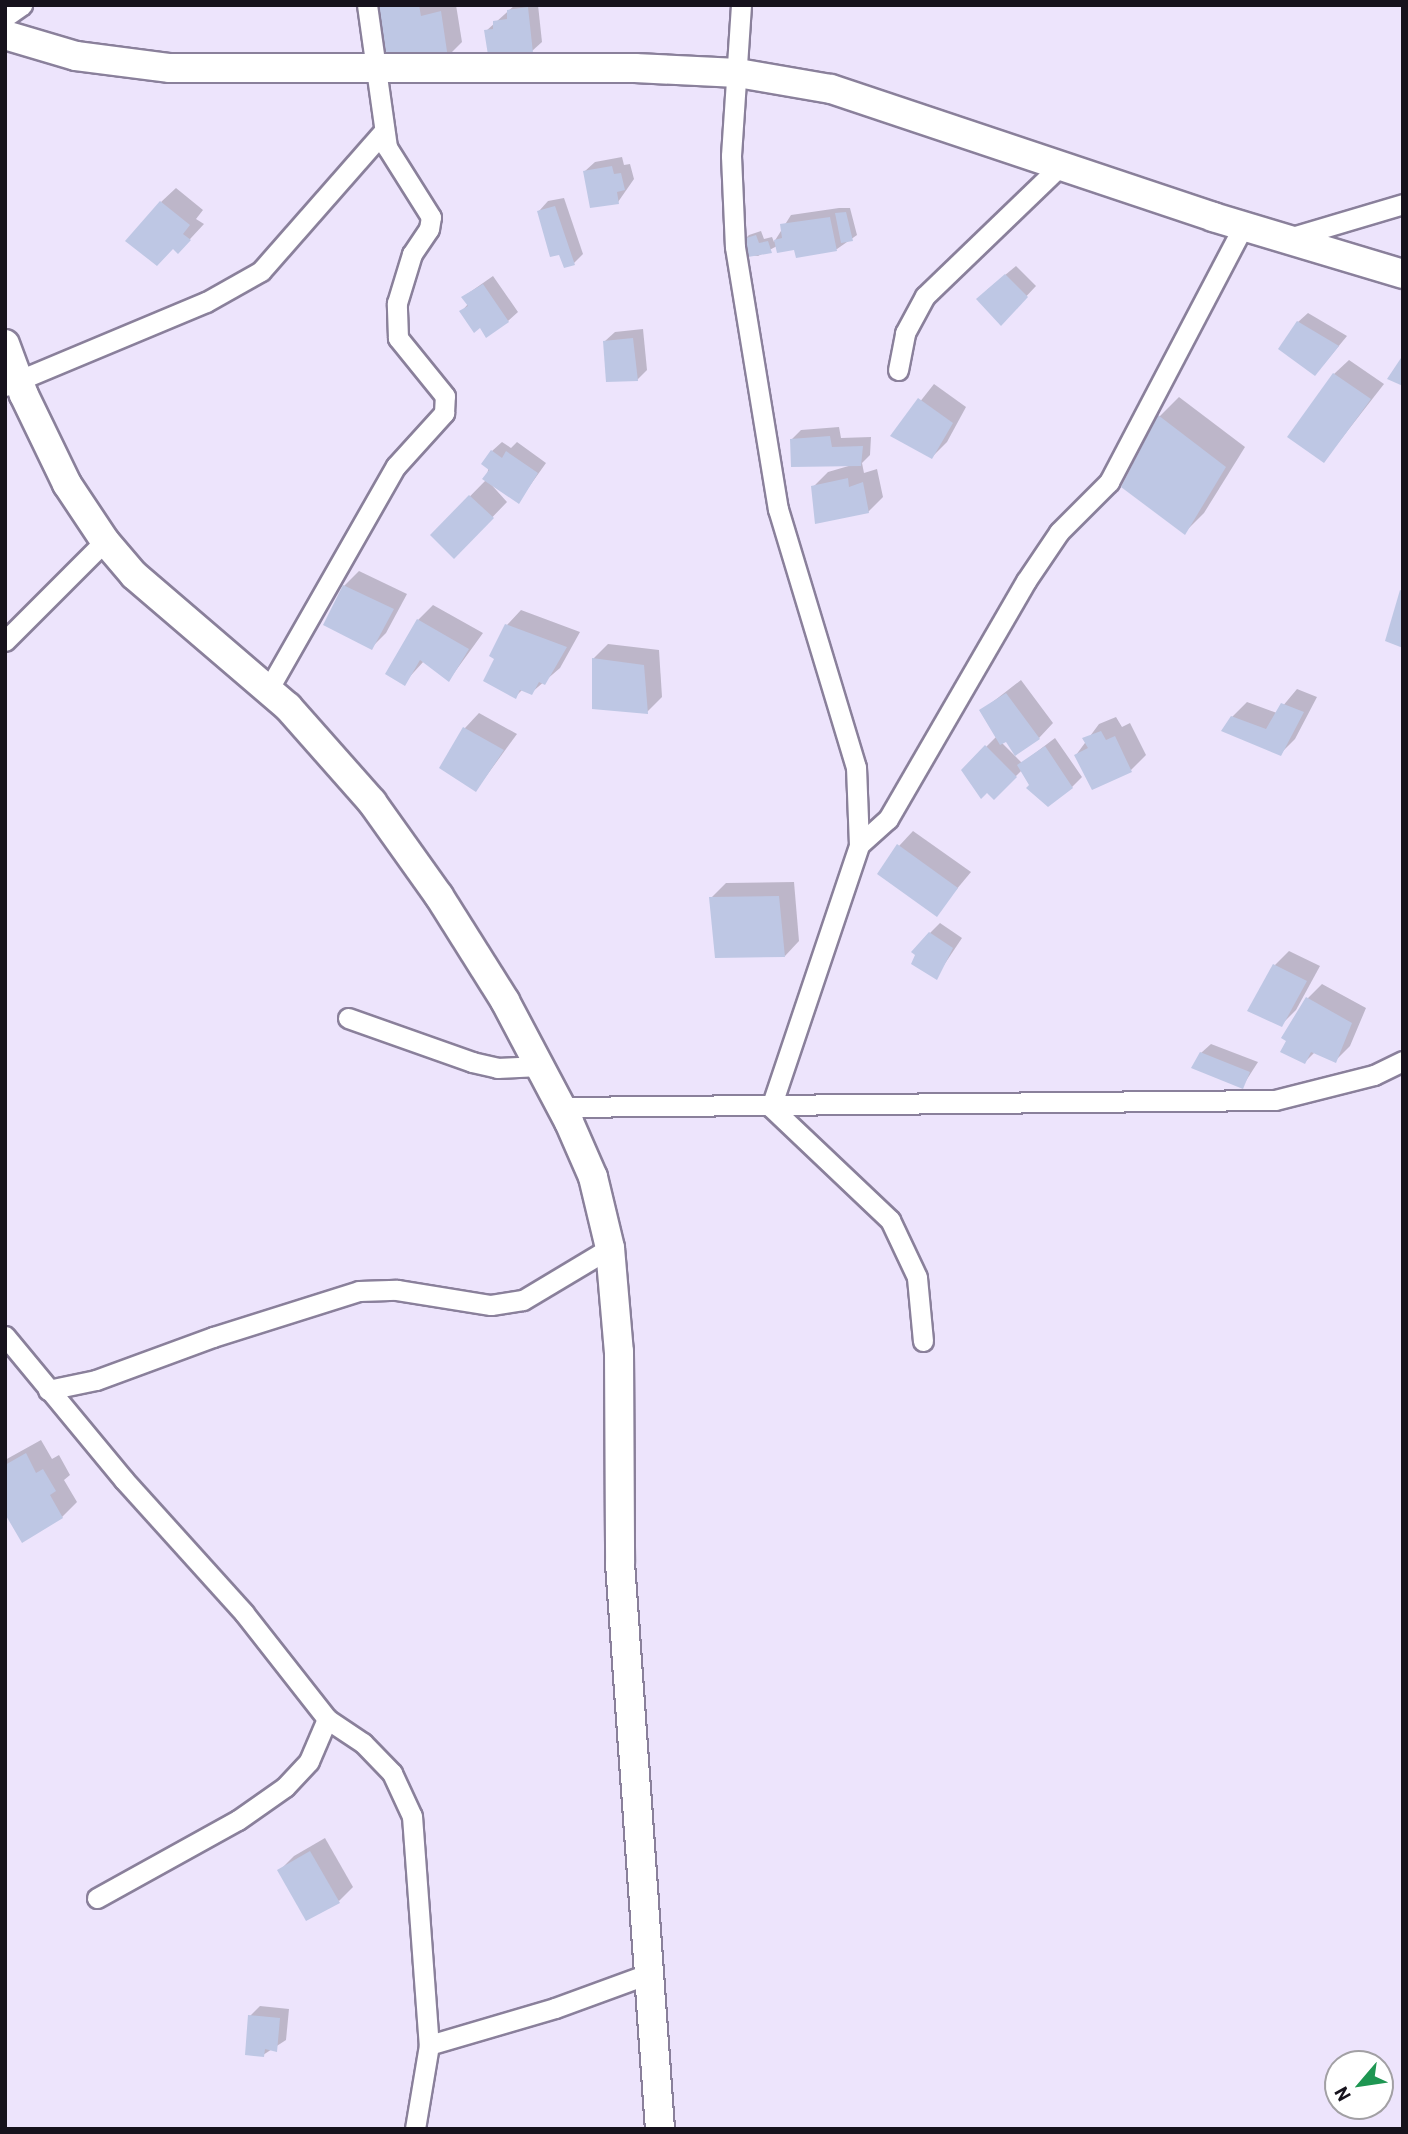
<!DOCTYPE html>
<style>
body{margin:0}
#map{position:relative;width:1408px;height:2134px;overflow:hidden;background:#ede4fc;font-family:Barlow,sans-serif}
div>[style]{position:absolute}
[style*='--x']{left:calc(var(--x)*1px);top:calc(var(--y)*1px);width:calc(var(--w)*1px);rotate:calc(var(--a)*1deg)}
.shadow>*{inset:0;background:#0003}
.building>*{inset:0;background:#bec7e4}
.roads{filter:drop-shadow(2px 0 #8a809b) drop-shadow(-2px 0 #8a809b) drop-shadow(0 2px #8a809b) drop-shadow(0 -2px #8a809b)}
.street>*{height:19px;margin:-9.5px;padding:0 9.5px;transform-origin:9.5px;border-radius:9.5px;background:#fff}
.secondary>*{height:28px;margin:-14px;padding:0 14px;transform-origin:14px;border-radius:14px;background:#fff}
span{translate:-50% -50%;white-space:nowrap;text-align:center;line-height:1.15;-webkit-text-stroke:6px #fff;paint-order:stroke}
.frame{position:absolute;inset:0;border:7px solid #16121c;pointer-events:none}
.north{position:absolute;left:1324px;top:2050px;width:70px;height:70px;box-sizing:border-box;background:#fff;border:2px solid #a2a0a4;border-radius:50%;rotate:241deg;font-size:19px;font-weight:700;line-height:28px;text-align:center;color:#16121c}
.north::after{content:'';display:block;margin:auto;width:24px;height:32px;background:#1e9652;clip-path:polygon(50% 0,100% 100%,50% 72%,0 100%)}
</style>
<div id="map">
<div class="shadow">
<i style="clip-path:polygon(375px 5px,456px 5px,462px 42px,447px 57px)"></i>
<i style="clip-path:polygon(515px 5px,538px 5px,542px 42px,532px 51px,486px 31px)"></i>
<i style="clip-path:polygon(622px 157px,624px 165px,630px 164px,634px 179px,618px 202px,585px 171px,595px 162px)"></i>
<i style="clip-path:polygon(176px 188px,203px 210px,196px 219px,204px 224px,178px 252px,161px 202px)"></i>
<i style="clip-path:polygon(564px 198px,583px 254px,574px 263px,560px 253px,539px 211px,548px 201px)"></i>
<i style="clip-path:polygon(839px 208px,850px 208px,857px 235px,837px 249px,797px 256px,795px 247px,777px 246px,758px 256px,749px 255px,745px 239px,749px 235px,761px 231px,764px 239px,772px 237px,774px 242px,791px 215px)"></i>
<i style="clip-path:polygon(1016px 266px,1036px 286px,1001px 323px,987px 290px)"></i>
<i style="clip-path:polygon(493px 276px,518px 312px,508px 321px,480px 325px,461px 312px,468px 304px,463px 297px)"></i>
<i style="clip-path:polygon(1308px 313px,1347px 336px,1324px 364px,1298px 322px)"></i>
<i style="clip-path:polygon(643px 329px,647px 370px,637px 380px,605px 341px,615px 332px)"></i>
<i style="clip-path:polygon(1349px 360px,1384px 384px,1324px 461px,1334px 374px)"></i>
<i style="clip-path:polygon(934px 384px,966px 407px,947px 442px,932px 457px,893px 436px)"></i>
<i style="clip-path:polygon(1179px 397px,1245px 447px,1204px 513px,1185px 532px,1159px 417px)"></i>
<i style="clip-path:polygon(839px 427px,841px 438px,871px 437px,870px 455px,862px 463px,864px 473px,877px 469px,883px 497px,868px 512px,813px 487px,828px 472px,852px 465px,791px 440px,801px 430px)"></i>
<i style="clip-path:polygon(502px 442px,511px 448px,517px 442px,546px 463px,519px 501px,488px 481px,507px 502px,454px 557px,432px 535px,486px 480px,492px 451px)"></i>
<i style="clip-path:polygon(359px 571px,407px 594px,386px 633px,371px 648px,344px 586px)"></i>
<i style="clip-path:polygon(433px 605px,483px 633px,449px 680px,424px 661px,404px 683px,387px 674px,418px 620px)"></i>
<i style="clip-path:polygon(521px 610px,580px 632px,560px 668px,531px 693px,523px 689px,516px 696px,496px 658px,507px 625px)"></i>
<i style="clip-path:polygon(608px 644px,659px 650px,662px 697px,647px 712px,593px 659px)"></i>
<i style="clip-path:polygon(1021px 680px,1053px 723px,1039px 738px,1001px 742px,1022px 763px,1055px 738px,1082px 777px,1072px 787px,1031px 785px,1022px 770px,994px 798px,963px 770px,997px 736px,981px 711px)"></i>
<i style="clip-path:polygon(1297px 689px,1317px 697px,1295px 739px,1280px 754px,1232px 717px,1247px 702px,1277px 713px)"></i>
<i style="clip-path:polygon(479px 713px,517px 734px,476px 790px,442px 767px,465px 728px)"></i>
<i style="clip-path:polygon(1116px 717px,1122px 727px,1130px 723px,1146px 755px,1131px 770px,1076px 755px,1099px 724px)"></i>
<i style="clip-path:polygon(913px 831px,971px 872px,936px 914px,899px 846px)"></i>
<i style="clip-path:polygon(794px 882px,799px 941px,785px 956px,711px 898px,726px 883px)"></i>
<i style="clip-path:polygon(940px 923px,962px 938px,936px 977px,930px 933px)"></i>
<i style="clip-path:polygon(1289px 951px,1320px 966px,1296px 1010px,1281px 1025px,1275px 965px)"></i>
<i style="clip-path:polygon(1322px 984px,1366px 1008px,1350px 1046px,1335px 1061px,1315px 1052px,1305px 1062px,1307px 999px)"></i>
<i style="clip-path:polygon(1211px 1044px,1258px 1062px,1242px 1087px,1201px 1053px)"></i>
<i style="clip-path:polygon(41px 1440px,52px 1459px,59px 1455px,70px 1475px,64px 1480px,77px 1502px,62px 1517px,5px 1511px,5px 1460px)"></i>
<i style="clip-path:polygon(325px 1838px,353px 1887px,339px 1901px,279px 1871px,294px 1856px)"></i>
<i style="clip-path:polygon(260px 2006px,289px 2009px,286px 2040px,263px 2055px,250px 2016px)"></i>
</div>
<div class="building">
<i style="clip-path:polygon(419px 5px,421px 16px,441px 11px,448px 58px,385px 58px,371px 6px)"></i>
<i style="clip-path:polygon(528px 7px,533px 53px,488px 55px,484px 30px,493px 29px,493px 21px,507px 19px,507px 10px)"></i>
<i style="clip-path:polygon(612px 166px,614px 174px,621px 173px,625px 190px,617px 192px,619px 204px,590px 208px,583px 171px)"></i>
<i style="clip-path:polygon(160px 201px,190px 225px,183px 234px,191px 240px,178px 254px,173px 249px,157px 266px,125px 241px)"></i>
<i style="clip-path:polygon(555px 206px,575px 265px,564px 268px,559px 255px,550px 257px,537px 211px)"></i>
<i style="clip-path:polygon(846px 212px,853px 241px,841px 243px,835px 213px)"></i>
<i style="clip-path:polygon(830px 217px,837px 251px,796px 258px,794px 250px,777px 253px,774px 240px,782px 238px,780px 224px)"></i>
<i style="clip-path:polygon(756px 235px,759px 243px,768px 241px,772px 253px,748px 257px,743px 239px)"></i>
<i style="clip-path:polygon(1005px 274px,1028px 297px,1001px 326px,976px 299px)"></i>
<i style="clip-path:polygon(483px 284px,509px 322px,486px 338px,480px 328px,474px 333px,459px 311px,468px 306px,461px 297px)"></i>
<i style="clip-path:polygon(1297px 321px,1339px 346px,1315px 376px,1278px 349px)"></i>
<i style="clip-path:polygon(633px 338px,638px 381px,606px 382px,603px 341px)"></i>
<i style="clip-path:polygon(1403px 355px,1403px 386px,1387px 379px)"></i>
<i style="clip-path:polygon(1333px 373px,1371px 399px,1324px 463px,1287px 437px)"></i>
<i style="clip-path:polygon(918px 398px,953px 423px,932px 459px,890px 436px)"></i>
<i style="clip-path:polygon(1158px 415px,1226px 467px,1185px 535px,1121px 487px)"></i>
<i style="clip-path:polygon(830px 436px,832px 447px,863px 446px,861px 466px,791px 467px,790px 439px)"></i>
<i style="clip-path:polygon(491px 450px,502px 458px,506px 451px,538px 473px,519px 504px,482px 479px,489px 470px,481px 464px)"></i>
<i style="clip-path:polygon(848px 478px,849px 487px,863px 482px,869px 513px,815px 524px,811px 486px)"></i>
<i style="clip-path:polygon(469px 495px,494px 518px,454px 559px,430px 535px)"></i>
<i style="clip-path:polygon(343px 585px,394px 609px,372px 650px,323px 625px)"></i>
<i style="clip-path:polygon(1400px 590px,1403px 591px,1403px 648px,1385px 641px)"></i>
<i style="clip-path:polygon(417px 619px,469px 649px,449px 682px,420px 660px,405px 686px,385px 674px)"></i>
<i style="clip-path:polygon(505px 624px,567px 647px,545px 685px,539px 682px,532px 695px,520px 690px,516px 699px,483px 681px,494px 659px,489px 656px)"></i>
<i style="clip-path:polygon(592px 658px,644px 665px,648px 714px,592px 709px)"></i>
<i style="clip-path:polygon(1006px 693px,1040px 739px,1015px 756px,1006px 742px,1000px 745px,979px 710px)"></i>
<i style="clip-path:polygon(1281px 703px,1304px 712px,1281px 756px,1221px 731px,1231px 716px,1266px 729px)"></i>
<i style="clip-path:polygon(463px 727px,504px 750px,476px 792px,439px 768px)"></i>
<i style="clip-path:polygon(1101px 731px,1106px 740px,1115px 736px,1132px 772px,1092px 790px,1074px 755px,1088px 748px,1082px 738px)"></i>
<i style="clip-path:polygon(985px 745px,1017px 777px,994px 800px,987px 793px,981px 799px,961px 770px)"></i>
<i style="clip-path:polygon(1045px 746px,1073px 788px,1048px 807px,1026px 788px,1029px 785px,1017px 765px)"></i>
<i style="clip-path:polygon(897px 844px,958px 888px,937px 917px,877px 874px)"></i>
<i style="clip-path:polygon(779px 896px,785px 957px,715px 958px,709px 897px)"></i>
<i style="clip-path:polygon(929px 932px,953px 948px,937px 980px,911px 964px,915px 955px,911px 952px)"></i>
<i style="clip-path:polygon(1273px 964px,1307px 981px,1282px 1027px,1247px 1011px)"></i>
<i style="clip-path:polygon(1306px 997px,1352px 1023px,1336px 1063px,1311px 1052px,1305px 1064px,1280px 1052px,1286px 1041px,1281px 1038px)"></i>
<i style="clip-path:polygon(1200px 1052px,1250px 1072px,1243px 1089px,1191px 1068px)"></i>
<i style="clip-path:polygon(26px 1453px,36px 1473px,43px 1469px,56px 1491px,50px 1495px,63px 1518px,22px 1543px,5px 1514px,5px 1465px)"></i>
<i style="clip-path:polygon(310px 1851px,340px 1903px,306px 1921px,277px 1870px)"></i>
<i style="clip-path:polygon(248px 2015px,280px 2018px,277px 2052px,265px 2049px,264px 2057px,245px 2055px)"></i>
</div>
<div class="roads">
<div class="street">
<i style="--x:741;--y:5;--w:151;--a:93.8"></i>
<i style="--x:731;--y:156;--w:91;--a:87.5"></i>
<i style="--x:735;--y:247;--w:266;--a:80.7"></i>
<i style="--x:778;--y:509;--w:270;--a:73.2"></i>
<i style="--x:856;--y:767;--w:78;--a:87.8"></i>
<i style="--x:5;--y:17;--w:21;--a:-35"></i>
<i style="--x:1289;--y:238;--w:119;--a:-16.6"></i>
<i style="--x:898;--y:370;--w:38;--a:-79"></i>
<i style="--x:905;--y:333;--w:42;--a:-61.6"></i>
<i style="--x:925;--y:296;--w:186;--a:-43.9"></i>
<i style="--x:5;--y:386;--w:218;--a:-22.7"></i>
<i style="--x:206;--y:302;--w:63;--a:-29.4"></i>
<i style="--x:261;--y:271;--w:185;--a:-48.7"></i>
<i style="--x:5;--y:641;--w:141;--a:-45"></i>
<i style="--x:268;--y:690;--w:258;--a:-60.3"></i>
<i style="--x:396;--y:466;--w:72;--a:-47.8"></i>
<i style="--x:444;--y:413;--w:17;--a:-87"></i>
<i style="--x:445;--y:396;--w:75;--a:-129"></i>
<i style="--x:398;--y:338;--w:35;--a:-92"></i>
<i style="--x:397;--y:303;--w:51;--a:-73"></i>
<i style="--x:412;--y:254;--w:30;--a:-56"></i>
<i style="--x:429;--y:229;--w:12;--a:-81"></i>
<i style="--x:431;--y:217;--w:83;--a:-122.2"></i>
<i style="--x:387;--y:147;--w:143;--a:-98"></i>
<i style="--x:348;--y:1018;--w:132;--a:19.5"></i>
<i style="--x:472;--y:1062;--w:26;--a:13"></i>
<i style="--x:497;--y:1068;--w:43;--a:-2.7"></i>
<i style="--x:561;--y:1107;--w:714;--a:-0.56"></i>
<i style="--x:1275;--y:1100;--w:102;--a:-14.2"></i>
<i style="--x:1374;--y:1075;--w:32;--a:-26"></i>
<i style="--x:5;--y:1336;--w:187;--a:50.4"></i>
<i style="--x:124;--y:1480;--w:179;--a:47.9"></i>
<i style="--x:244;--y:1613;--w:135;--a:51.9"></i>
<i style="--x:327;--y:1719;--w:43;--a:33.7"></i>
<i style="--x:363;--y:1743;--w:42;--a:46"></i>
<i style="--x:392;--y:1773;--w:47;--a:65.1"></i>
<i style="--x:412;--y:1816;--w:230;--a:85.8"></i>
<i style="--x:429;--y:2045;--w:85;--a:99.5"></i>
<i style="--x:923;--y:1341;--w:64;--a:-95.4"></i>
<i style="--x:917;--y:1277;--w:63;--a:-115.3"></i>
<i style="--x:890;--y:1220;--w:164;--a:-136.5"></i>
<i style="--x:771;--y:1107;--w:276;--a:-71.4"></i>
<i style="--x:859;--y:845;--w:39;--a:-42"></i>
<i style="--x:888;--y:819;--w:275;--a:-59.9"></i>
<i style="--x:1026;--y:581;--w:59;--a:-56"></i>
<i style="--x:1059;--y:532;--w:71;--a:-45"></i>
<i style="--x:1109;--y:482;--w:290;--a:-62.3"></i>
<i style="--x:48;--y:1390;--w:49;--a:-11.8"></i>
<i style="--x:96;--y:1380;--w:125;--a:-20.2"></i>
<i style="--x:213;--y:1337;--w:153;--a:-17.5"></i>
<i style="--x:359;--y:1291;--w:38;--a:-2"></i>
<i style="--x:397;--y:1290;--w:95;--a:9.1"></i>
<i style="--x:491;--y:1305;--w:32;--a:-9"></i>
<i style="--x:523;--y:1300;--w:101;--a:-30.9"></i>
<i style="--x:97;--y:1898;--w:161;--a:-29"></i>
<i style="--x:238;--y:1820;--w:57;--a:-35.1"></i>
<i style="--x:285;--y:1787;--w:35;--a:-47"></i>
<i style="--x:309;--y:1761;--w:46;--a:-66.8"></i>
<i style="--x:429;--y:2045;--w:131;--a:-16.4"></i>
<i style="--x:555;--y:2008;--w:99;--a:-20.1"></i>
</div>
<div class="secondary">
<i style="--x:5;--y:35;--w:74;--a:16.5"></i>
<i style="--x:76;--y:56;--w:95;--a:7.3"></i>
<i style="--x:170;--y:68;--w:465;--a:0"></i>
<i style="--x:635;--y:68;--w:103;--a:2.8"></i>
<i style="--x:738;--y:73;--w:94;--a:9.8"></i>
<i style="--x:831;--y:89;--w:403;--a:18.5"></i>
<i style="--x:1213;--y:217;--w:198;--a:16.7"></i>
<i style="--x:5;--y:344;--w:54;--a:69.6"></i>
<i style="--x:24;--y:395;--w:99;--a:64.2"></i>
<i style="--x:67;--y:484;--w:69;--a:56.3"></i>
<i style="--x:105;--y:541;--w:45;--a:49.5"></i>
<i style="--x:134;--y:575;--w:203;--a:40.6"></i>
<i style="--x:288;--y:707;--w:127;--a:48.5"></i>
<i style="--x:372;--y:802;--w:115;--a:54.5"></i>
<i style="--x:439;--y:896;--w:124;--a:57.8"></i>
<i style="--x:505;--y:1001;--w:137;--a:62.1"></i>
<i style="--x:569;--y:1122;--w:60;--a:66.4"></i>
<i style="--x:593;--y:1177;--w:73;--a:76.5"></i>
<i style="--x:610;--y:1248;--w:104;--a:85.1"></i>
<i style="--x:619;--y:1352;--w:211;--a:89.7"></i>
<i style="--x:620;--y:1563;--w:567;--a:85.96"></i>
</div>
</div>
<div class="frame"></div>
<div class="north">N</div>
</div>
